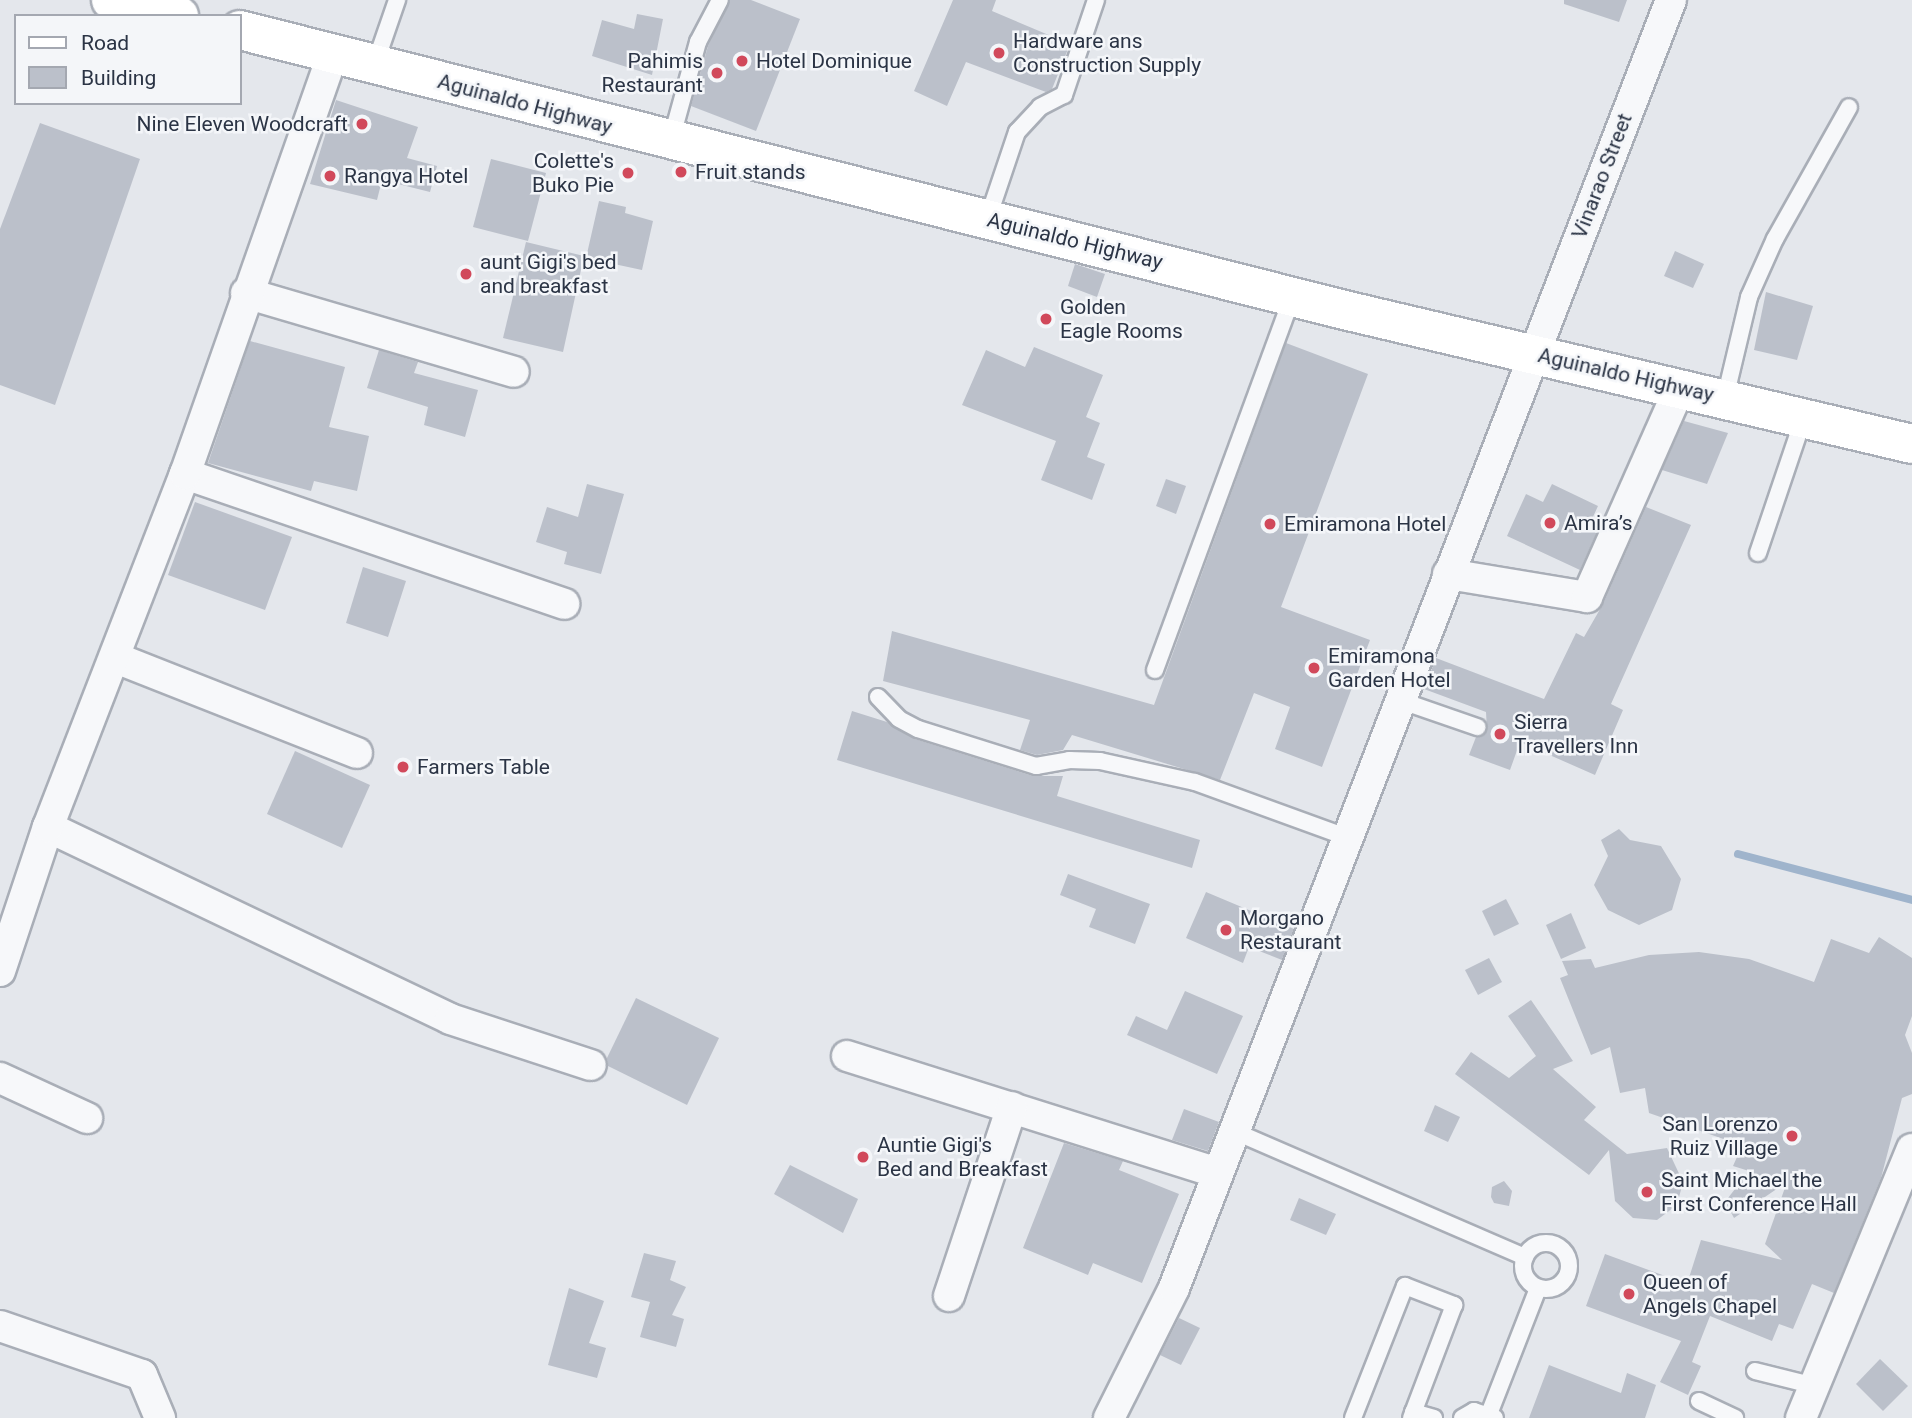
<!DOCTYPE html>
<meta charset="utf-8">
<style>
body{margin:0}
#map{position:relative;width:1912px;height:1418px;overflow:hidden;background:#e4e7ec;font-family:Roboto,sans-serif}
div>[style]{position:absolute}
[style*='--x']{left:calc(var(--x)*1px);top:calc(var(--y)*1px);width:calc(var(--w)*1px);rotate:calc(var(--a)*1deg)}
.stream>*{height:8px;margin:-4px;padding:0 4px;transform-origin:4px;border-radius:4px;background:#9fb4cc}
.building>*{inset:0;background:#bbc0ca}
.roads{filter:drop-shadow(2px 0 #a9aeb7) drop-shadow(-2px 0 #a9aeb7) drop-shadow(0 2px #a9aeb7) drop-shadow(0 -2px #a9aeb7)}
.service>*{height:16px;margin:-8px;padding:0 8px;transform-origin:8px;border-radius:8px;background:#f7f8fa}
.service>.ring{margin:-8px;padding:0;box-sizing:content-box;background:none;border:16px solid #f7f8fa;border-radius:50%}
.minor>*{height:30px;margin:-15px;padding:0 15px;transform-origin:15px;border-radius:15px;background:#f7f8fa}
.primary>*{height:38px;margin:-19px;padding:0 19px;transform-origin:19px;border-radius:19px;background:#fff}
.dots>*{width:19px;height:19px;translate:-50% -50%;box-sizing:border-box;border:4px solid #f4f6f9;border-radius:50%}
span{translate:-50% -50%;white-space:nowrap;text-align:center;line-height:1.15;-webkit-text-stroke:5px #f4f6f9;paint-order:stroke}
.poi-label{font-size:21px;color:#2b3445}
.left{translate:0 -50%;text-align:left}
.right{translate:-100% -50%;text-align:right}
.street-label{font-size:21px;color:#2b3445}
.legend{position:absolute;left:14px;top:14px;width:228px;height:91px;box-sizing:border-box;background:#f4f6f9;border:2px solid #a4a8b1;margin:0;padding:9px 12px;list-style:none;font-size:21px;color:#2b3445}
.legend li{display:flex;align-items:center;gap:14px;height:35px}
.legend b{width:35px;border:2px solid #a4a8b1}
</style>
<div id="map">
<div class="stream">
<i style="--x:1738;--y:854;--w:180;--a:14.8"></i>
</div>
<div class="building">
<i style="clip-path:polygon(730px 0,751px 0,800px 19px,756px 131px,691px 106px,708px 46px)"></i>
<i style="clip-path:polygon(953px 0,996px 0,992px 11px,1070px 44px,1052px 89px,1046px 92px,966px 62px,947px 106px,914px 91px)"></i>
<i style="clip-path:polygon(1564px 0,1627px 0,1619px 22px,1564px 4px)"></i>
<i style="clip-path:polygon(637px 14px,663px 19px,652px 75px,592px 56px,602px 20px,634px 29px)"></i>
<i style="clip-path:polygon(336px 100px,418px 127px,407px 158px,437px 166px,430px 192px,382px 180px,377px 200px,310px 184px)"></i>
<i style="clip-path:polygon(40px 123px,140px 159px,55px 405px,0 385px,0 229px)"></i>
<i style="clip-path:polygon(491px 159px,546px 173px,528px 241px,473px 227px)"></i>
<i style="clip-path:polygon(599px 201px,626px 207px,625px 213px,653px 221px,642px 270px,586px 258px)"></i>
<i style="clip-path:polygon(526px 242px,584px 256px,563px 352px,503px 338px)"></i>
<i style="clip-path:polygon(1675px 251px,1704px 264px,1693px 288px,1664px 276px)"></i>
<i style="clip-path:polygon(1075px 264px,1105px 274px,1097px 297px,1068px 286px)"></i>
<i style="clip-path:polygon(1766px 292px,1813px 306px,1797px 360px,1754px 350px)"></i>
<i style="clip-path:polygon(250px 341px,345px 367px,329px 427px,369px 436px,357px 491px,314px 481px,311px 491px,208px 463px)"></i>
<i style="clip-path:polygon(1286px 343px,1368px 374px,1281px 607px,1370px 640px,1322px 767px,1275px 749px,1290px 707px,1254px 693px,1220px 780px,1072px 735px,1063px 750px,1037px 755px,1020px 750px,1030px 720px,883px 681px,892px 631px,1154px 705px)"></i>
<i style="clip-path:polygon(1034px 347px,1103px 375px,1086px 417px,1100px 423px,1087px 457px,1105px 464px,1092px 500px,1041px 480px,1056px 441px,962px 405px,986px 350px,1025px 367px)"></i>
<i style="clip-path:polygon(379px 350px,418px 362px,414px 373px,478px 390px,465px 437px,424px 425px,428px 407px,367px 388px)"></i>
<i style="clip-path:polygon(1684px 421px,1728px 433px,1707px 484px,1662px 470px)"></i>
<i style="clip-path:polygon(1166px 479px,1186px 486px,1176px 514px,1156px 506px)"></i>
<i style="clip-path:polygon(587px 484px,624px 494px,601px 574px,564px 564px,567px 552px,536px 542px,547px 507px,578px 517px)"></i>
<i style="clip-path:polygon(1552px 484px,1598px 506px,1592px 519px,1601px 523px,1580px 570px,1507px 536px,1526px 494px,1543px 502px)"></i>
<i style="clip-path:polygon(195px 502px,292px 537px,265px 610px,168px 575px)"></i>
<i style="clip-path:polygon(1646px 507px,1691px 525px,1611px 704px,1623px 710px,1595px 775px,1520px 742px,1510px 770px,1469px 755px,1476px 737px,1487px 731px,1486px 712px,1424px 689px,1436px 658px,1544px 699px,1576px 633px,1584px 637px,1603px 604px)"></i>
<i style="clip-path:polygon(363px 567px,406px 581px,388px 637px,346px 623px)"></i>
<i style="clip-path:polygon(852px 711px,887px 722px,915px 739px,1033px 776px,1063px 776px,1057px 796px,1200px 840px,1192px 868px,837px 760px)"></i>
<i style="clip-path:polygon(295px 751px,370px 785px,342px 848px,267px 814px)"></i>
<i style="clip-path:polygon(1619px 829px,1630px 840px,1661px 846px,1681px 879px,1672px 910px,1639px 925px,1608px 910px,1594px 885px,1608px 856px,1601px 840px)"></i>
<i style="clip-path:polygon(1068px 874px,1150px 904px,1135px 944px,1089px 927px,1096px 909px,1060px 895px)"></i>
<i style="clip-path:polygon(1206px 892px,1294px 929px,1282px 960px,1249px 947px,1243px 963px,1186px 938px)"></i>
<i style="clip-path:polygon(1506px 899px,1519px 924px,1494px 936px,1482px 911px)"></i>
<i style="clip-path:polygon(1571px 913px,1586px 948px,1561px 959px,1546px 925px)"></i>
<i style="clip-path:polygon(1879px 937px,1912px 958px,1912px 1016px,1905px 1035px,1912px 1053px,1912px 1094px,1902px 1098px,1881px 1178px,1834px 1293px,1812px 1284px,1793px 1329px,1779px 1324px,1772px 1341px,1710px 1316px,1692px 1362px,1701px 1366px,1688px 1395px,1660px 1382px,1681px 1341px,1586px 1306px,1605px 1254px,1687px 1284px,1701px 1240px,1782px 1260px,1765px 1244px,1787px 1182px,1734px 1218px,1727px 1205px,1728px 1198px,1749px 1171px,1733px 1166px,1737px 1157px,1728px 1154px,1732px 1142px,1649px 1113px,1645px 1088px,1620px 1093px,1610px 1047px,1591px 1055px,1560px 978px,1568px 975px,1562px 961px,1591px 959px,1595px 968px,1649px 955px,1699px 952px,1749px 959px,1814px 982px,1831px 939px,1869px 953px)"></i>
<i style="clip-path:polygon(1489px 958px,1502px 982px,1478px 995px,1465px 970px)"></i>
<i style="clip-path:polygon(1185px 991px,1243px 1016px,1217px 1074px,1127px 1035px,1136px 1016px,1167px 1030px)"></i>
<i style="clip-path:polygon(636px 998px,719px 1038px,687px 1105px,608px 1066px,607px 1058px)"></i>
<i style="clip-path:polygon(1531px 1000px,1573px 1061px,1553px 1069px,1596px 1107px,1584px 1120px,1627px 1154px,1667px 1148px,1683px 1182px,1677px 1205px,1657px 1220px,1633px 1218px,1615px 1201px,1609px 1150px,1589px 1175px,1455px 1074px,1471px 1052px,1509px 1078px,1536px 1056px,1508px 1016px)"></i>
<i style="clip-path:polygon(1435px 1105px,1460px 1117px,1448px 1142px,1424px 1131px)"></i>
<i style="clip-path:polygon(1184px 1109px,1219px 1122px,1208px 1151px,1172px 1140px)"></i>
<i style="clip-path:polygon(1064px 1143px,1123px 1161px,1119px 1170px,1179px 1194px,1142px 1283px,1093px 1263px,1088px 1275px,1023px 1248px)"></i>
<i style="clip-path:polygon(790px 1165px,858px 1199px,843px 1233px,774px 1194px)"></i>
<i style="clip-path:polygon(1504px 1181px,1512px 1191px,1509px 1206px,1494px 1203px,1491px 1197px,1492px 1187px)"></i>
<i style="clip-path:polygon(1299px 1198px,1336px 1214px,1326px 1235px,1290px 1220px)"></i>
<i style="clip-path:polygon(644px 1253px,676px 1261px,670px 1280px,686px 1287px,672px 1315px,684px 1319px,676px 1347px,640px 1337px,650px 1302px,631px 1297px)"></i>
<i style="clip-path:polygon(569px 1288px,604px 1301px,589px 1343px,606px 1348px,597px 1378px,548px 1365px)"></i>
<i style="clip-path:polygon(1179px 1318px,1200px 1328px,1181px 1365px,1160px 1355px)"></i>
<i style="clip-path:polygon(1880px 1359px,1908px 1386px,1883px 1411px,1856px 1384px)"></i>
<i style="clip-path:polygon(1549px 1365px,1621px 1393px,1627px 1373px,1656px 1385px,1645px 1418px,1529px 1418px)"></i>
</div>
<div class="roads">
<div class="service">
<i style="--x:375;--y:64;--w:68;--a:-71"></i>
<i style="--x:671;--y:140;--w:102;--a:-74.6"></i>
<i style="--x:698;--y:42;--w:47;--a:-62.4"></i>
<i style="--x:988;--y:218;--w:91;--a:-71.4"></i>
<i style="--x:1017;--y:132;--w:34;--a:-47"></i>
<i style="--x:1040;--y:107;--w:27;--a:-27"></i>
<i style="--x:1064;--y:95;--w:100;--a:-71.4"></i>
<i style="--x:1725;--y:398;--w:104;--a:-76.6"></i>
<i style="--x:1749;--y:297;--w:64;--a:-65.9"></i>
<i style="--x:1775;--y:239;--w:151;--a:-60.7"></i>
<i style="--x:1758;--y:553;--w:144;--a:-71.3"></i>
<i style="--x:1155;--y:670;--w:397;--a:-69.8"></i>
<i style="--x:878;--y:697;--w:30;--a:46"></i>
<i style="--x:899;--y:719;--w:21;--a:28"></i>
<i style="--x:918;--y:729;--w:124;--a:17.4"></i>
<i style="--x:1036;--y:766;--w:34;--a:-10"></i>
<i style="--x:1069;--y:760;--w:31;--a:2"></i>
<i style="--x:1100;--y:761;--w:97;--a:12.5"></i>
<i style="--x:1195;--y:782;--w:161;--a:20"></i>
<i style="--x:1399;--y:700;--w:83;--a:19.1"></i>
<i style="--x:1236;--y:1132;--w:315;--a:23.4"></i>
<i class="ring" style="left:1523px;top:1243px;width:30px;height:30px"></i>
<i style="--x:1755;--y:1371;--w:62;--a:14"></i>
<i style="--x:1699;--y:1401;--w:40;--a:25"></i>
<i style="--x:1413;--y:1412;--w:22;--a:16"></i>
<i style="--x:1489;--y:1414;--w:135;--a:-68.7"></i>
<i style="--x:1353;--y:1418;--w:142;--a:-68.5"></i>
<i style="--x:1405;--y:1286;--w:53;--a:21.2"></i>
<i style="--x:1454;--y:1305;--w:121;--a:110.8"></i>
<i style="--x:1462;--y:1418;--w:14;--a:-30"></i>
<i style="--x:1474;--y:1411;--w:22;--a:18"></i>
</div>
<div class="minor">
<i style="--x:246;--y:293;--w:279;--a:16.4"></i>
<i style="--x:185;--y:474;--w:401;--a:18.9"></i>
<i style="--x:1448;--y:574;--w:141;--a:9.4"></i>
<i style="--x:1587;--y:597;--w:230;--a:-66.1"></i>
<i style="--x:116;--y:658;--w:259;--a:21.5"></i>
<i style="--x:48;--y:827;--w:445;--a:25.5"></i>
<i style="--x:450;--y:1019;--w:148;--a:18.1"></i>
<i style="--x:0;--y:971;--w:152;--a:-71.6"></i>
<i style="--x:48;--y:827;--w:379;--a:-68.8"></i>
<i style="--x:185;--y:474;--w:448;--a:-70.6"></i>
<i style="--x:847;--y:1056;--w:389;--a:17.5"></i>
<i style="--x:0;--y:1078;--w:96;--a:24.7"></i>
<i style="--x:949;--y:1296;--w:199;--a:-71.6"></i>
<i style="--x:0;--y:1326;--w:150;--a:19"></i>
<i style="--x:142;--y:1375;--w:47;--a:67.3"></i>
<i style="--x:1109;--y:1418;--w:145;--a:-63.4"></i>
<i style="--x:1174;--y:1288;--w:1381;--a:-68.9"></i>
<i style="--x:1801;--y:1418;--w:291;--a:-67.6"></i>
</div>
<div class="primary">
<i style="--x:111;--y:0;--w:70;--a:13.2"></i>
<i style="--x:240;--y:30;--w:1135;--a:14.23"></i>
<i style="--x:1340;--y:309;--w:588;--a:13.28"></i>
</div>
</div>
<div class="dots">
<i style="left:999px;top:53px;background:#d1495b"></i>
<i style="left:742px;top:61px;background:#d1495b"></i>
<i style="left:717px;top:73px;background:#d1495b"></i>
<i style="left:362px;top:124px;background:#d1495b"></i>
<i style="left:681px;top:172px;background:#d1495b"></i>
<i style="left:628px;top:173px;background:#d1495b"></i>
<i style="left:330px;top:176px;background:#d1495b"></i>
<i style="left:466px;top:274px;background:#d1495b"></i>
<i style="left:1046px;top:319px;background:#d1495b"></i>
<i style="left:1550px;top:523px;background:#d1495b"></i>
<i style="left:1270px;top:524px;background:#d1495b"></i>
<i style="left:1314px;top:668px;background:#d1495b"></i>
<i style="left:1500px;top:734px;background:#d1495b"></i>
<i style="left:403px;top:767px;background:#d1495b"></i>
<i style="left:1226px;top:930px;background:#d1495b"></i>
<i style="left:1792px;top:1136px;background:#d1495b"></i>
<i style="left:863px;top:1157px;background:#d1495b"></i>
<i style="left:1647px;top:1192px;background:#d1495b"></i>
<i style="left:1629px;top:1294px;background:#d1495b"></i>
</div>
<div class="poi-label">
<span class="left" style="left:1013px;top:53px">Hardware ans<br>Construction Supply</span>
<span class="right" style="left:703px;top:73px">Pahimis<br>Restaurant</span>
<span class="left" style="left:756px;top:61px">Hotel Dominique</span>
<span class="right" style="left:348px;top:124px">Nine Eleven Woodcraft</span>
<span class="right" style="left:614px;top:173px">Colette's<br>Buko Pie</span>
<span class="left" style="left:695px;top:172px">Fruit stands</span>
<span class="left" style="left:344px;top:176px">Rangya Hotel</span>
<span class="left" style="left:480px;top:274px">aunt Gigi's bed<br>and breakfast</span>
<span class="left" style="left:1060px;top:319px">Golden<br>Eagle Rooms</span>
<span class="left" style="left:1564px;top:523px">Amira’s</span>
<span class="left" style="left:1284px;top:524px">Emiramona Hotel</span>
<span class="left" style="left:1328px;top:668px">Emiramona<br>Garden Hotel</span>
<span class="left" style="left:1514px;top:734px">Sierra<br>Travellers Inn</span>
<span class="left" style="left:417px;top:767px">Farmers Table</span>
<span class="left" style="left:1240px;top:930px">Morgano<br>Restaurant</span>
<span class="right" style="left:1778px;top:1136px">San Lorenzo<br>Ruiz Village</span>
<span class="left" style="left:877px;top:1157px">Auntie Gigi's<br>Bed and Breakfast</span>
<span class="left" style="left:1661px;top:1192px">Saint Michael the<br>First Conference Hall</span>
<span class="left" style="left:1643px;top:1294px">Queen of<br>Angels Chapel</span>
</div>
<div class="street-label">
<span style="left:525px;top:104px;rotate:15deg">Aguinaldo Highway</span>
<span style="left:1602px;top:176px;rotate:-69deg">Vinarao Street</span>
<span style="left:1075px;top:241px;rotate:14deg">Aguinaldo Highway</span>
<span style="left:1626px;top:375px;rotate:13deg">Aguinaldo Highway</span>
</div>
<ul class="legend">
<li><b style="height:9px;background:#fff"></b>Road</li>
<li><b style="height:19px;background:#bbc0ca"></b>Building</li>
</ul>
</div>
